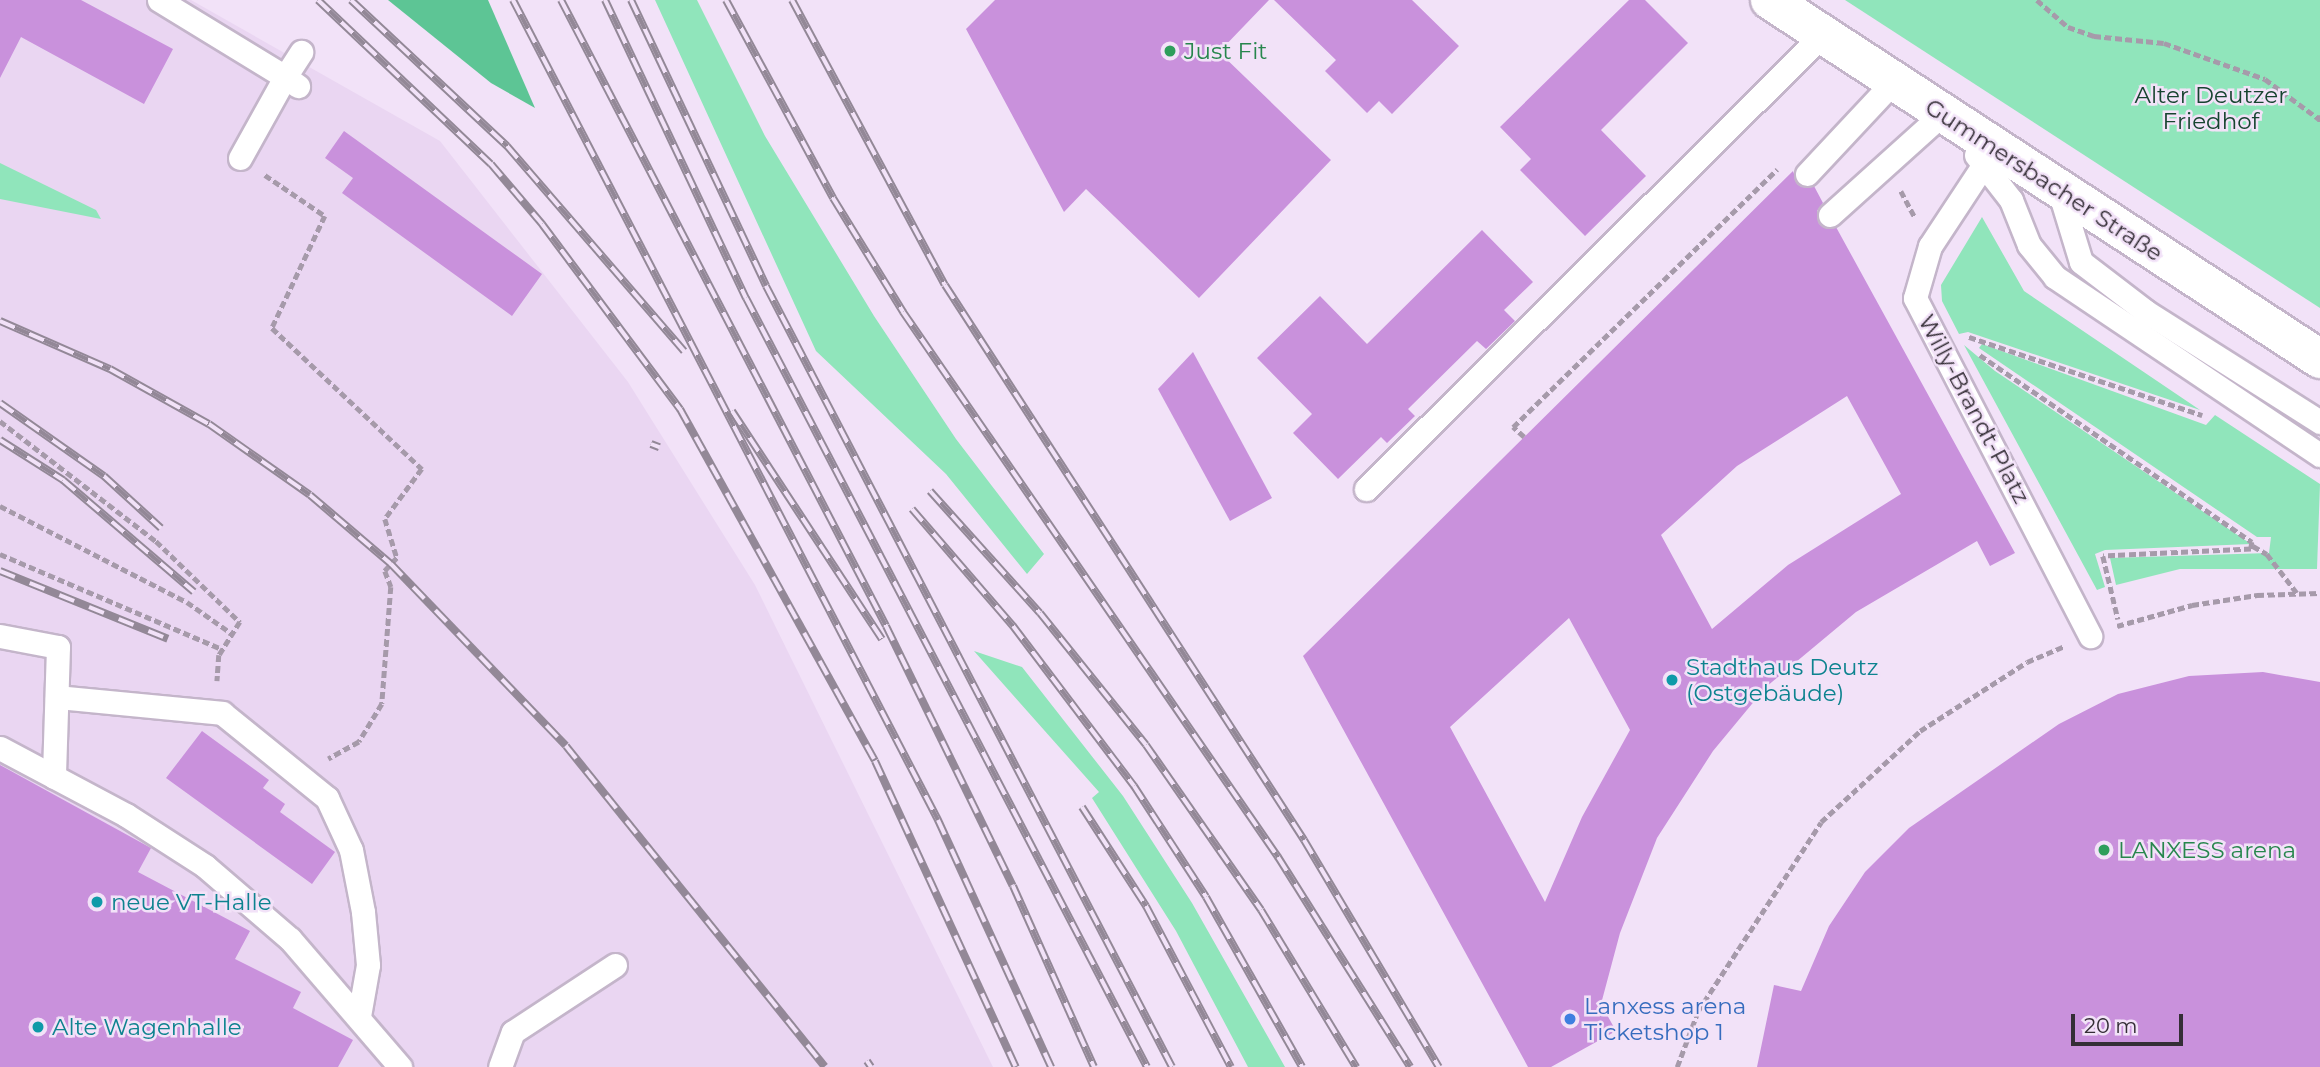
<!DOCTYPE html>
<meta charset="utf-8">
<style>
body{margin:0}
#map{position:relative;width:2320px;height:1067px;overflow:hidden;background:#f2e2f8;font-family:Montserrat,sans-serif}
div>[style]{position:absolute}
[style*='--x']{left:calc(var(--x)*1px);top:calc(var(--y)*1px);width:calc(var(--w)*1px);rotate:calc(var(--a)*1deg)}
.built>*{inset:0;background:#ead6f2}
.green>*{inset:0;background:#90e5bb}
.forest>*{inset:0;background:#5dc595}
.building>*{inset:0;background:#c991dc}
.path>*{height:4.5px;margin-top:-2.25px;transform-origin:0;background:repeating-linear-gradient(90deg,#a69aaa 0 7px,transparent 0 10.5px)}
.roads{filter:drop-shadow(2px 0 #c4b5ca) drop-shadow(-2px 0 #c4b5ca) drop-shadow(0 2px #c4b5ca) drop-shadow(0 -2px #c4b5ca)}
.lane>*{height:23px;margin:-11.5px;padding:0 11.5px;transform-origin:11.5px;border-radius:11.5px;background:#fff}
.secondary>*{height:38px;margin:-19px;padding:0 19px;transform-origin:19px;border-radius:19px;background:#fff}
.rail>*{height:8px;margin-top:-4px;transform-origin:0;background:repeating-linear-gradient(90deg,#f2e2f8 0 16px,#938897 0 32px);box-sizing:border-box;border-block:2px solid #938897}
.dots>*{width:19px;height:19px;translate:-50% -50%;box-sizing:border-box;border:4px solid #f2e2f8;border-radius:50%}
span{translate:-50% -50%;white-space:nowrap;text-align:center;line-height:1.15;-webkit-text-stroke:5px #f2e2f8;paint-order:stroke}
.leisure-label{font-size:23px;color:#27864d}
.left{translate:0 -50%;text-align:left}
.park-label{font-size:23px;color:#174430}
.street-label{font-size:23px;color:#342e36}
.culture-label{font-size:23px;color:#0d838f}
.shop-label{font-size:23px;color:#366cbe}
.scale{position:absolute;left:2071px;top:1014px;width:112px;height:32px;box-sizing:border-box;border:4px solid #342e36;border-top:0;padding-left:9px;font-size:21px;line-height:24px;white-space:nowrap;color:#342e36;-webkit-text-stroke:5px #f2e2f8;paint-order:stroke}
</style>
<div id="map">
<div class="built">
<i style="clip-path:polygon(0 0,191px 0,440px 141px,628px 382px,755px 585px,993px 1067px,0 1067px)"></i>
</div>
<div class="green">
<i style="clip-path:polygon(655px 0,697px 0,765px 136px,874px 316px,956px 439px,1044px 554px,1027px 574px,946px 474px,816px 351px)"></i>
<i style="clip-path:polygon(1845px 0,2320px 0,2320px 308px)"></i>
<i style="clip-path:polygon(0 163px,96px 210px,101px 219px,0 199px)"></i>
<i style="clip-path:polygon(1982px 217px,2024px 291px,2200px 410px,1968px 332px,1959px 334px,1942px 301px,1941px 285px)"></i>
<i style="clip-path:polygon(1982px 344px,2206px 425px,2215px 415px,2320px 484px,2317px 569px,2180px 569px,2116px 585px,2110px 558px,2269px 553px,2271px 537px,2257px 537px,1979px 348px)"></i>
<i style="clip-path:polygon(1964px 345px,1995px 371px,2251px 544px,2105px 550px,2095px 554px,2105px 587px,2097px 590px)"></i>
<i style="clip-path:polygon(974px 651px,1022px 667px,1123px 796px,1192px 903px,1285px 1067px,1248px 1067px,1176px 931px,1092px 798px,1099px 792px)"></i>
</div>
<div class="forest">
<i style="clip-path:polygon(388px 0,488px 0,535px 108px,491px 83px)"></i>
</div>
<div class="building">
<i style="clip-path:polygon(0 0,81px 0,173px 49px,144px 104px,21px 37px,0 78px)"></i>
<i style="clip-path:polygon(995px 0,1269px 0,1219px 52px,1331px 160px,1199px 298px,1086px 189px,1064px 212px,966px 29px)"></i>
<i style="clip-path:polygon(1274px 0,1412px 0,1459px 46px,1392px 114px,1379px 101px,1367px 113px,1325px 71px,1336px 60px)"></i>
<i style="clip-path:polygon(1629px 0,1645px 0,1688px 43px,1601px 130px,1646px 176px,1585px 236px,1520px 170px,1531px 159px,1500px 127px)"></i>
<i style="clip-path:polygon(344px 131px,542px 274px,512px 316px,342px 193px,353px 178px,325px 158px)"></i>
<i style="clip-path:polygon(evenodd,1793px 171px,1798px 185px,1814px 186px,1823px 203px,1817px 211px,1819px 224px,1836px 227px,2015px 553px,1990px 566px,1977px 541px,1856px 612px,1766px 687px,1713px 751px,1657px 838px,1620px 933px,1601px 1004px,1616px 1031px,1551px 1067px,1528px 1067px,1303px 656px,1793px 171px,1847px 396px,1901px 494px,1788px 565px,1712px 629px,1661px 535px,1737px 466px,1847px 396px,1793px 171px,1569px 618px,1630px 730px,1582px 817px,1545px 902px,1450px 727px,1569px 618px)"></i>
<i style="clip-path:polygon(1482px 230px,1533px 282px,1504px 310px,1515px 321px,1486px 349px,1477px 341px,1408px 409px,1415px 416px,1387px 443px,1381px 437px,1338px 479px,1293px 433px,1312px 414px,1257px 358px,1320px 296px,1367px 344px)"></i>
<i style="clip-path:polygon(1193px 352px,1272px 498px,1230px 521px,1158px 389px)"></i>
<i style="clip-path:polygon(2263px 672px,2320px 682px,2320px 1067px,1757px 1067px,1774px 985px,1801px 991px,1829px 926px,1865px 872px,1909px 828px,2059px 724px,2118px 694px,2189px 676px)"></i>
<i style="clip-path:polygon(202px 731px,269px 780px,263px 788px,285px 804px,280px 812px,335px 852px,312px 884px,166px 778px)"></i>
<i style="clip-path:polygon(0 765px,151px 848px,138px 872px,250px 931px,235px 959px,301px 992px,293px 1008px,353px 1040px,338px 1067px,0 1067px)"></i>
</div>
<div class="path">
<i style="--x:2037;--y:0;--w:41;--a:41.1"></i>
<i style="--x:2068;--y:27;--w:28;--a:19"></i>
<i style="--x:2094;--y:36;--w:70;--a:5.7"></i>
<i style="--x:2164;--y:43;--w:107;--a:19.6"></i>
<i style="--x:2265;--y:79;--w:67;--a:36.5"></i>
<i style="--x:2320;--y:115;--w:7;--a:90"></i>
<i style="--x:265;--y:175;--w:73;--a:34.3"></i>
<i style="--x:325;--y:216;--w:124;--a:115.3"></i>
<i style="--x:272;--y:328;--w:206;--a:43.2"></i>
<i style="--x:422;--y:469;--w:62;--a:126.5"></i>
<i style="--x:385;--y:519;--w:41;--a:72.9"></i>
<i style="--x:397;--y:558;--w:18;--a:133"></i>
<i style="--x:385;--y:571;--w:17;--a:69"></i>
<i style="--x:391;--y:587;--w:117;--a:94.4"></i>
<i style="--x:382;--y:704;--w:44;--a:121.2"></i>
<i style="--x:359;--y:742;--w:35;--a:151"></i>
<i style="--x:1901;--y:191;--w:30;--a:62"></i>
<i style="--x:1969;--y:337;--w:246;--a:18.5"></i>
<i style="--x:1980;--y:355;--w:330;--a:34.5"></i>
<i style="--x:2252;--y:542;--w:7;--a:98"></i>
<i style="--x:2251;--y:549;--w:148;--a:177.3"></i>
<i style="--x:2103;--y:556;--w:65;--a:76.6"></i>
<i style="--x:0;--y:421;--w:197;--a:37.6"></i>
<i style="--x:156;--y:541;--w:117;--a:44"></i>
<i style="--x:240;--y:622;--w:39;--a:122"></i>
<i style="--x:219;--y:655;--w:26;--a:94"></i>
<i style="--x:1524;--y:437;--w:15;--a:-138"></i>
<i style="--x:1513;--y:427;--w:369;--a:-44.3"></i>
<i style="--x:0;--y:506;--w:210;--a:27.2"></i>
<i style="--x:187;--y:602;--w:54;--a:35.2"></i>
<i style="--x:2253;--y:546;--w:16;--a:30"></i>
<i style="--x:2267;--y:554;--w:49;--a:52.4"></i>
<i style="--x:0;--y:554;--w:241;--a:23.2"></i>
<i style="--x:2117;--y:626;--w:78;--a:-15.6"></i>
<i style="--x:2192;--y:605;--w:66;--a:-8.7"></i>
<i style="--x:2257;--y:595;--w:63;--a:-1.8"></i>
<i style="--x:1677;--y:1067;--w:60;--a:-69.4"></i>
<i style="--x:1698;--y:1011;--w:225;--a:-56.9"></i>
<i style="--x:1821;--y:822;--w:134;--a:-42.6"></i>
<i style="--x:1920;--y:731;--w:127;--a:-32.8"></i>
<i style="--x:2027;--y:662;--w:39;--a:-23"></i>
</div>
<div class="roads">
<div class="lane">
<i style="--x:159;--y:0;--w:148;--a:31.4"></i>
<i style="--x:285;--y:77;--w:30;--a:-57"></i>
<i style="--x:1994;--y:149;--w:116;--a:123.4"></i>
<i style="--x:1930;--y:246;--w:54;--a:106.1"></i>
<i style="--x:1915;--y:298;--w:381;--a:62.6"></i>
<i style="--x:1976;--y:155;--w:57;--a:52.1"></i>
<i style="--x:2011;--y:200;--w:48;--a:68.2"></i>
<i style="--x:2029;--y:245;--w:41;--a:50.9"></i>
<i style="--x:2055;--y:277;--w:319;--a:33.9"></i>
<i style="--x:240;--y:158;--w:93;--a:-60.9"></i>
<i style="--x:285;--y:77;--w:16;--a:35"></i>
<i style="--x:1807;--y:174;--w:126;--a:-46.9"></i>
<i style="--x:2059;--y:190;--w:75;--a:73"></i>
<i style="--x:2081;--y:262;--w:81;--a:37.4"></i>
<i style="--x:2145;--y:311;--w:207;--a:32.4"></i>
<i style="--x:1830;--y:215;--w:151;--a:-42"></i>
<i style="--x:1366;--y:489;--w:643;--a:-44.87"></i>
<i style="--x:0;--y:636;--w:59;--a:10.7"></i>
<i style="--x:58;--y:647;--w:130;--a:91.8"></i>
<i style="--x:57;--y:697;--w:166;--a:5.5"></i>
<i style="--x:222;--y:713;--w:135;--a:39"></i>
<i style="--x:327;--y:798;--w:57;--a:65.2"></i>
<i style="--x:351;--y:850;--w:63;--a:79"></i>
<i style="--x:363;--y:912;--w:53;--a:84.6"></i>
<i style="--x:368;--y:965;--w:52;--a:100"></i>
<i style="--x:0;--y:748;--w:143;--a:28"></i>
<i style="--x:126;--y:815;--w:94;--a:32.8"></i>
<i style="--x:205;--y:866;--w:112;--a:40.7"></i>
<i style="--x:290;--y:939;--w:169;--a:49.3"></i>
<i style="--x:500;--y:1067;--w:37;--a:-70"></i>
<i style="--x:513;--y:1032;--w:122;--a:-33.3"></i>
</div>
<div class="secondary">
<i style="--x:1770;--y:0;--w:657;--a:33.13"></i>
</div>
</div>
<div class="rail">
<i style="--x:318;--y:0;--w:238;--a:43.5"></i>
<i style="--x:491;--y:164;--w:79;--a:49.6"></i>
<i style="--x:542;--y:224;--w:231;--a:53.3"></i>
<i style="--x:680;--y:409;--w:402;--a:61"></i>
<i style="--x:875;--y:761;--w:337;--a:65.3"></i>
<i style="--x:351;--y:0;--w:214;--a:43.1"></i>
<i style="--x:507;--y:146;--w:271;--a:49.2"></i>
<i style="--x:513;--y:0;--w:924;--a:62.6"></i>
<i style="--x:938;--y:820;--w:272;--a:65.4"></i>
<i style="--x:561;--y:0;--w:705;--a:62.56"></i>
<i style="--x:886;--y:626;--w:289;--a:64"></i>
<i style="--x:1013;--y:886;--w:198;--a:65.9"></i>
<i style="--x:605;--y:0;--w:330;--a:64.7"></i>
<i style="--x:746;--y:298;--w:867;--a:62.46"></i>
<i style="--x:631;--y:0;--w:316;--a:64.7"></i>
<i style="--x:766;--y:286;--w:880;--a:62.53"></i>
<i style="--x:726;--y:0;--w:225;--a:61.6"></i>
<i style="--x:833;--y:198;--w:134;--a:58.4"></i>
<i style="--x:903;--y:312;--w:662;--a:55.47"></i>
<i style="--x:1278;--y:857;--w:248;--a:57.8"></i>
<i style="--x:792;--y:0;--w:323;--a:61.8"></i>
<i style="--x:945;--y:285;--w:661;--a:57.1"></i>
<i style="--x:1304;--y:840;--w:264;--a:59.3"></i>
<i style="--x:0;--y:321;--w:120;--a:23.6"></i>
<i style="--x:110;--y:369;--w:113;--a:29.1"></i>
<i style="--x:209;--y:424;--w:123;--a:35.1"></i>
<i style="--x:310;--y:495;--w:106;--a:40.4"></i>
<i style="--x:391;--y:564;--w:252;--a:46.1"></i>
<i style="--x:566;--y:746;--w:412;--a:51.1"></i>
<i style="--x:0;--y:403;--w:127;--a:35.1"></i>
<i style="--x:104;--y:476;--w:77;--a:42.4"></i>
<i style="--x:732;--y:411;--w:273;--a:56.7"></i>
<i style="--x:0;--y:440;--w:75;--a:32.4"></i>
<i style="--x:63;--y:480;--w:172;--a:40.5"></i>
<i style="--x:651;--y:444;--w:9;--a:21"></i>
<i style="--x:930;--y:491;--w:164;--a:48"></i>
<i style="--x:1040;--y:613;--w:169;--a:51.2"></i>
<i style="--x:1146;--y:745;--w:201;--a:55.1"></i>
<i style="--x:1261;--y:910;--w:184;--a:58.8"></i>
<i style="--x:912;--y:509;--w:155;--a:49.2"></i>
<i style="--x:1013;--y:626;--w:201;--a:52.9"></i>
<i style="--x:1134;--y:786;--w:132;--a:57"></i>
<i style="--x:1206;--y:897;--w:195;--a:60.5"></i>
<i style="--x:0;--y:571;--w:181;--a:22"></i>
<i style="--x:1082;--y:807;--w:118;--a:57.1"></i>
<i style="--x:1146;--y:906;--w:182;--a:62.2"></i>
<i style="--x:867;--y:1061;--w:7;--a:56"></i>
</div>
<div class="dots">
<i style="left:1170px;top:51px;background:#2e9e5b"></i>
<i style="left:1672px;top:680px;background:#0f9aa8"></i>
<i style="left:2104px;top:850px;background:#2e9e5b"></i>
<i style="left:97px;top:902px;background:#0f9aa8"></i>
<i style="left:1570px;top:1019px;background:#3f7fe0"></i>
<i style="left:38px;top:1027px;background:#0f9aa8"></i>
</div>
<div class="leisure-label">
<span class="left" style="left:1184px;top:51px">Just Fit</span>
<span class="left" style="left:2118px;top:850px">LANXESS arena</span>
</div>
<div class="park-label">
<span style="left:2211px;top:108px">Alter Deutzer<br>Friedhof</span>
</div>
<div class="street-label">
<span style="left:2044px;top:180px;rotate:33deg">Gummersbacher Straße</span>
<span style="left:1974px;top:409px;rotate:62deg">Willy-Brandt-Platz</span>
</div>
<div class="culture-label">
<span class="left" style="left:1686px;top:680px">Stadthaus Deutz<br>(Ostgebäude)</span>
<span class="left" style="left:111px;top:902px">neue VT-Halle</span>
<span class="left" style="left:52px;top:1027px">Alte Wagenhalle</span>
</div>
<div class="shop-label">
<span class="left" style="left:1584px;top:1019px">Lanxess arena<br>Ticketshop 1</span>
</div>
<div class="scale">20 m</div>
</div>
